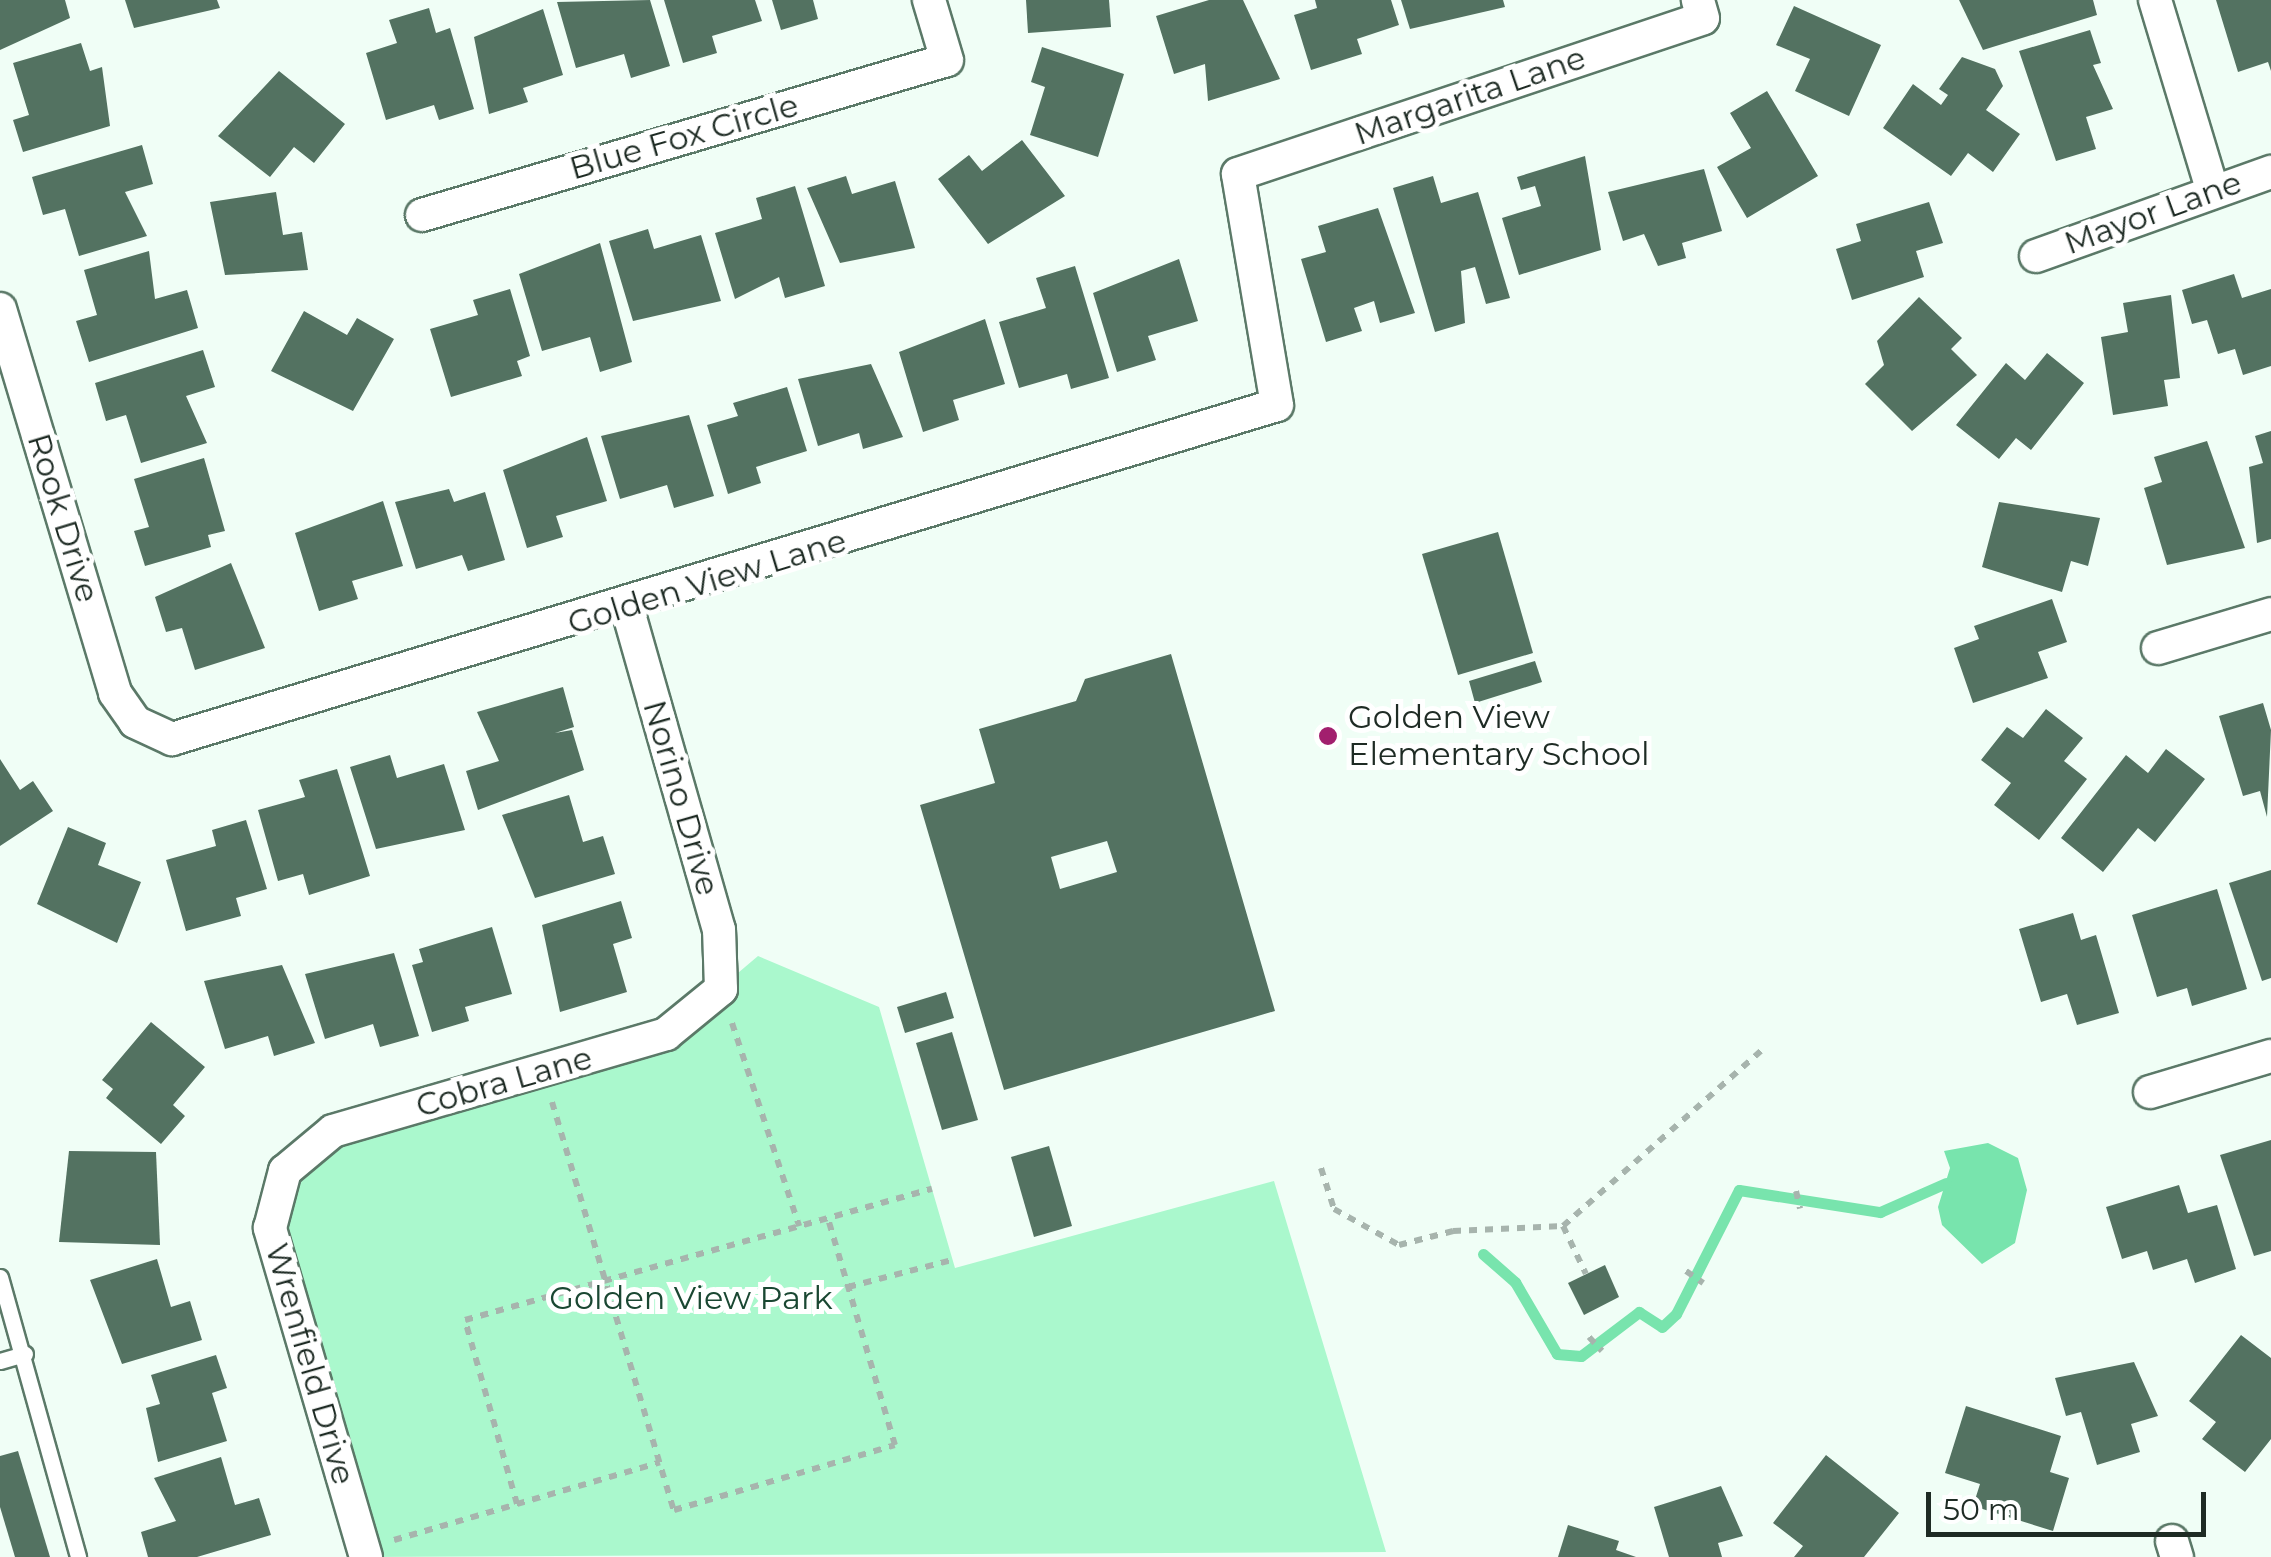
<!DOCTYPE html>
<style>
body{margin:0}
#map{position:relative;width:2271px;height:1557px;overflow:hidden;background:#f0fef6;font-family:Montserrat,sans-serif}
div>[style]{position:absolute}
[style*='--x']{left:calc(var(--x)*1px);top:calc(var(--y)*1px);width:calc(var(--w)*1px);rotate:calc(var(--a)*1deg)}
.green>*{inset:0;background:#aaf8cd}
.water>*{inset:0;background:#78e4ad}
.stream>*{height:11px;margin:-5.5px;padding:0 5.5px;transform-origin:5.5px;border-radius:5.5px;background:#78e4ad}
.building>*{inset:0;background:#537261}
.path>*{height:6px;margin-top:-3px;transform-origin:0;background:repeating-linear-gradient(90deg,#a7b4ad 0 8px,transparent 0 16px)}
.roads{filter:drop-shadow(2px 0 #5b7968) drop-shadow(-2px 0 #5b7968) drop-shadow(0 2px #5b7968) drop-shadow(0 -2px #5b7968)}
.service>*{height:15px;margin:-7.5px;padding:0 7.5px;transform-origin:7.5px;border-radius:7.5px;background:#fff}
.minor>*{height:32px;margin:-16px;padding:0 16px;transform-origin:16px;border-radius:16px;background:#fff}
.dots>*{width:28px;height:28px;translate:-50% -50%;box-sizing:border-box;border:5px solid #fff;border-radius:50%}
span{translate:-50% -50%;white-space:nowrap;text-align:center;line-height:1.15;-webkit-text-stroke:10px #fff;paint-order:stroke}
.street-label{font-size:32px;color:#1e2b24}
.poi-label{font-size:32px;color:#1e2b24}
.left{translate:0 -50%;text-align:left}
.park-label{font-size:32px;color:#1a4732}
.scale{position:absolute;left:1926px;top:1492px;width:280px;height:45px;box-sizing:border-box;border:5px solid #1e2b24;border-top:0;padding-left:12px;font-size:30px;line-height:35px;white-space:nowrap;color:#1e2b24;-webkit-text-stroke:8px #fff;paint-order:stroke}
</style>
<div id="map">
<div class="green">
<i style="clip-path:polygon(758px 956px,879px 1007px,955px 1268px,1274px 1181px,1386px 1552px,366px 1557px,270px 1228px,285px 1171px,333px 1131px,666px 1034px)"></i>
</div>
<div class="water">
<i style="clip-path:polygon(1988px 1143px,2018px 1158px,2027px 1190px,2015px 1243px,1982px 1264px,1942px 1225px,1938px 1207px,1950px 1168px,1944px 1151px)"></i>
</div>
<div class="stream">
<i style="--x:1483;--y:1254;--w:43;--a:41.2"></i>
<i style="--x:1515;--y:1282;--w:83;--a:59.7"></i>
<i style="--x:1557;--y:1354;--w:24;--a:5"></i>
<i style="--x:1581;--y:1356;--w:73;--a:-37.2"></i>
<i style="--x:1639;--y:1312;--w:27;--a:33"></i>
<i style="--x:1662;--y:1327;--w:19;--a:-43"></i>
<i style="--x:1676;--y:1314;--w:139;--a:-63.1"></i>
<i style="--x:1739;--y:1190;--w:143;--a:8.9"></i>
<i style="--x:1880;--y:1212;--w:72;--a:-23.7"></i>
</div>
<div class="building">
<i style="clip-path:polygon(0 0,65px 0,70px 18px,0 50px)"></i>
<i style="clip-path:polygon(125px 0,217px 0,220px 8px,134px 28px)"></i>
<i style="clip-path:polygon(650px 0,670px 66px,631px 78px,624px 54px,576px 68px,557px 2px)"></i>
<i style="clip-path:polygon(664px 0,755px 0,762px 21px,712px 36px,717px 53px,683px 63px)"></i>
<i style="clip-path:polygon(772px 0,813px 0,818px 19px,781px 30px)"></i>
<i style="clip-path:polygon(1026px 0,1109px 0,1111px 27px,1028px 33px)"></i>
<i style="clip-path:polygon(1209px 0,1243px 0,1280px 79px,1208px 101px,1205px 64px,1174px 74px,1156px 16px)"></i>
<i style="clip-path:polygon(1315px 0,1391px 0,1399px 25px,1357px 39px,1362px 54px,1311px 70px,1294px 15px,1317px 8px)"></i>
<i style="clip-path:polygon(1401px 0,1503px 0,1505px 7px,1410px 29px)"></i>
<i style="clip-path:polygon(1959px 0,2093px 0,2097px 15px,1983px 50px)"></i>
<i style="clip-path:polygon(2216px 0,2271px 0,2271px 71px,2268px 62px,2238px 72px)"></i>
<i style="clip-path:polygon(1794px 6px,1881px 45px,1849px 116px,1795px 91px,1810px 59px,1776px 45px)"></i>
<i style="clip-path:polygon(429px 8px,436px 33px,450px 28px,474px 109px,439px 120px,434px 105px,386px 120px,366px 53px,397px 43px,389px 20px)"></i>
<i style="clip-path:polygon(543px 9px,563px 75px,523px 88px,528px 102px,489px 114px,474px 37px)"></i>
<i style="clip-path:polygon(2090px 30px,2101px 63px,2093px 65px,2113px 109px,2086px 117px,2096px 149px,2056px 161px,2019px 51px)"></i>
<i style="clip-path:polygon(81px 43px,90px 71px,102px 67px,110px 126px,23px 152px,13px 120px,29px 115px,13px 63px)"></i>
<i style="clip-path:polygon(1042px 47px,1124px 74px,1098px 157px,1030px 135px,1045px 87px,1031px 82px)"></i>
<i style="clip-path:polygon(1962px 57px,1995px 69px,2003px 86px,1986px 110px,2020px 134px,1993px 172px,1968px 153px,1951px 176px,1883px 128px,1913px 84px,1941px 105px,1948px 95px,1939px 89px)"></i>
<i style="clip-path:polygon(279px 71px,345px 124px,314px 163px,294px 147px,270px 177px,218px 136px)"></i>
<i style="clip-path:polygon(1767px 91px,1818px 176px,1747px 218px,1717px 167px,1751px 148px,1730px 113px)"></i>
<i style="clip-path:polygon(1022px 140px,1065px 196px,988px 244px,938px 179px,969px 155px,982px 171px)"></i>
<i style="clip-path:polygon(142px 145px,153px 184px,125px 192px,147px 236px,79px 256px,65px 209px,43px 215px,32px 177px)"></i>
<i style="clip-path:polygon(1585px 156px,1601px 250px,1519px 275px,1502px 218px,1541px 206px,1535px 186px,1521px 190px,1517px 177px)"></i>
<i style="clip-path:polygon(1704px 169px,1722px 231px,1682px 243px,1686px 258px,1658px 266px,1644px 234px,1623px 241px,1608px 192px)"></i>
<i style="clip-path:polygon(846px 176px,852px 194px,895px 181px,915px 248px,840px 263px,807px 188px)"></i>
<i style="clip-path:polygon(1433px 176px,1441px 203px,1478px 192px,1510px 298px,1486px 304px,1475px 267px,1461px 271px,1465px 323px,1435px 332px,1393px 188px)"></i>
<i style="clip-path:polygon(795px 186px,825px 286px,785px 298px,779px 277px,735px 299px,715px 233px,762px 219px,756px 198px)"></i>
<i style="clip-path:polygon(276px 192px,283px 235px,302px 232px,308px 270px,225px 275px,210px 202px)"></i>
<i style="clip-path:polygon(1929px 202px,1943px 243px,1916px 251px,1924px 277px,1852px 300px,1836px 249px,1861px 241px,1856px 224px)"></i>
<i style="clip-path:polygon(1378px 208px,1415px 313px,1380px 323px,1374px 301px,1354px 308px,1362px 331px,1326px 342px,1301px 259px,1326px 252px,1318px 226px)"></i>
<i style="clip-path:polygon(648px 229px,654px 249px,701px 235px,721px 301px,633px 321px,609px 241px)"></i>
<i style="clip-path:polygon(600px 243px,632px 362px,600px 372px,590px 337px,542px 351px,519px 274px)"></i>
<i style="clip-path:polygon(149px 251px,155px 299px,187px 290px,198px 328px,89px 362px,76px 321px,97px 315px,84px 270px)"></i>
<i style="clip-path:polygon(1179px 259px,1198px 321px,1148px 336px,1156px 360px,1117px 372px,1093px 293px)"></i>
<i style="clip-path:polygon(1075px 266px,1109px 378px,1071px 389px,1067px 374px,1019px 388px,999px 322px,1046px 308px,1036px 278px)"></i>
<i style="clip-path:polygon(2234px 274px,2242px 298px,2271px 289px,2271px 366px,2243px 375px,2235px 349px,2218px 354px,2207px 320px,2192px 324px,2182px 290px)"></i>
<i style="clip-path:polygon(510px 289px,530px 356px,517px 361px,522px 376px,451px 397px,430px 329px,478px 315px,473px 300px)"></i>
<i style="clip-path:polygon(2171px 295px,2180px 378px,2164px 380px,2168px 406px,2113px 415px,2101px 337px,2128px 332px,2123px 303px)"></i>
<i style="clip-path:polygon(1919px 297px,1962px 338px,1951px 349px,1977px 375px,1912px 431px,1865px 384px,1884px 365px,1877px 341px)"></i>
<i style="clip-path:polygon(304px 311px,347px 335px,357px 318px,394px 339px,353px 411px,271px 371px)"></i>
<i style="clip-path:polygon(985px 319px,1005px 384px,953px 400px,959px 420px,923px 432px,899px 352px)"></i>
<i style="clip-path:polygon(203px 350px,215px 387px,186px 396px,207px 443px,141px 463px,126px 415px,106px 421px,95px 383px)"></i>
<i style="clip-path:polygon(2047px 353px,2084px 383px,2031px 450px,2016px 438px,1999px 459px,1956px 425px,2006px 363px,2025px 380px)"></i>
<i style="clip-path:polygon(871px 364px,903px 437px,863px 449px,859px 433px,818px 446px,798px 379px)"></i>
<i style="clip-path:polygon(787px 387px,807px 451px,756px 467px,761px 483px,728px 494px,707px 425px,738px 416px,733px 403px)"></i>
<i style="clip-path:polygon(689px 415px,714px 496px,674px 508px,667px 485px,620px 499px,601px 436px)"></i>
<i style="clip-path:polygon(2271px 431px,2271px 539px,2257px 543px,2249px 467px,2263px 463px,2255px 436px)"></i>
<i style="clip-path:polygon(587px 437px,607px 501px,556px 516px,563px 537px,527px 548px,503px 470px)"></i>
<i style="clip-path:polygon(2207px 441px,2245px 548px,2167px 565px,2144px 488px,2162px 482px,2154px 457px)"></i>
<i style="clip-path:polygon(204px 458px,225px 531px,208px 535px,211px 547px,145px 566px,134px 531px,149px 527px,134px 479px)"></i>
<i style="clip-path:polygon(449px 489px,454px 502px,485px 492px,505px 560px,468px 571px,462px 555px,416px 569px,395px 502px)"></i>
<i style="clip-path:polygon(383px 501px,403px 566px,352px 581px,358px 599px,319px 611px,295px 533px)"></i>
<i style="clip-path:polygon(1999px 502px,2100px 518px,2088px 566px,2071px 561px,2062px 592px,1982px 567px)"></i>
<i style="clip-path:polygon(1498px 532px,1533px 653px,1458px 675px,1422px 554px)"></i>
<i style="clip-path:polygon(231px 563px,265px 648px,195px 670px,182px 628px,166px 632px,155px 597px)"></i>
<i style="clip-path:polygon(2052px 599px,2067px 642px,2038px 652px,2048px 678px,1973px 703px,1954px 648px,1979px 639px,1974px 626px)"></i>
<i style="clip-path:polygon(evenodd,1171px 654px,1275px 1011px,1004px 1090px,920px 805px,995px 783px,979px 729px,1076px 701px,1085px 679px,1171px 654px,1107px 841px,1117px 872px,1060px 889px,1051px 857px,1107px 841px)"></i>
<i style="clip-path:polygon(1535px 661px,1542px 682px,1475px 703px,1469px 681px)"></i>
<i style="clip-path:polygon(563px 687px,574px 727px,555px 733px,572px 730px,584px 770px,478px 810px,466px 771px,499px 761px,477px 712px)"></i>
<i style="clip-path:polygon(2263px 703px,2271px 730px,2267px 817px,2260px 791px,2243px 796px,2219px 716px)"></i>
<i style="clip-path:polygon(2046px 709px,2083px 738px,2064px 761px,2087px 779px,2039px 840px,1994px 805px,2011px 783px,1981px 760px,2007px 727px,2023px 738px)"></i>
<i style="clip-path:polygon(2166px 749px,2205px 779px,2155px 842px,2138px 828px,2103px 872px,2061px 838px,2126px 755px,2148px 773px)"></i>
<i style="clip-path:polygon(390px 755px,397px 778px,444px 764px,465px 830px,376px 849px,350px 767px)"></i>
<i style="clip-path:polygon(0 759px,20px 790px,33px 781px,53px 811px,0 846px)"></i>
<i style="clip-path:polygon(337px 769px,370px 876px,309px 895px,303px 874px,278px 881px,258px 810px,305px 797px,299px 780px)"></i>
<i style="clip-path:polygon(569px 795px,583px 842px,603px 836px,615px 874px,535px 898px,502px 815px)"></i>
<i style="clip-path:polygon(246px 820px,267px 889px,236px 898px,241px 916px,186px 931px,166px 860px,216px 846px,212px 830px)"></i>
<i style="clip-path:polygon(68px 827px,106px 843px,98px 865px,141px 882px,117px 943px,37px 904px)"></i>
<i style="clip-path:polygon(2271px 870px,2271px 978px,2262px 981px,2229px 883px)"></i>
<i style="clip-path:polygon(2217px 889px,2247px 989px,2192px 1006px,2187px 988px,2157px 997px,2132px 915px)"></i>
<i style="clip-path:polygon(621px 901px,632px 938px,613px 944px,627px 992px,560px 1012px,542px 925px)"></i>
<i style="clip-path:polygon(2073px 913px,2081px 940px,2096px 935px,2119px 1013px,2077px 1025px,2067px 994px,2041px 1002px,2019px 929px)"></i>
<i style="clip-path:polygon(492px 927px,512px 994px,465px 1007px,469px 1021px,432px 1032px,412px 965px,423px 962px,419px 949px)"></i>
<i style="clip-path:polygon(394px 953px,419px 1036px,380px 1047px,373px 1024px,325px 1039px,305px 974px)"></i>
<i style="clip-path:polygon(282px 965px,315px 1043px,274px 1056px,268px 1036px,225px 1049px,204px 981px)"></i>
<i style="clip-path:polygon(946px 992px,954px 1018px,905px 1033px,897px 1007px)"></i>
<i style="clip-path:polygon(151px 1022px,205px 1067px,173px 1105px,185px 1116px,161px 1144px,106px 1098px,113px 1089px,102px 1080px)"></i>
<i style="clip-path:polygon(952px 1032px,978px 1120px,942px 1130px,916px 1043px)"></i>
<i style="clip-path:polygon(2271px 1140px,2271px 1251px,2254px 1256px,2220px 1155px)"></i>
<i style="clip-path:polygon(1049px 1146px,1072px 1226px,1034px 1237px,1011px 1157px)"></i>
<i style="clip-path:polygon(69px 1151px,156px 1152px,160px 1245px,59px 1242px)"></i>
<i style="clip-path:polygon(2179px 1185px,2188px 1213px,2217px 1205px,2236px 1269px,2195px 1283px,2187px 1259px,2153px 1270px,2147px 1251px,2122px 1259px,2106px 1207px)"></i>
<i style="clip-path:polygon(157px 1259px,171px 1307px,190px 1301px,202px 1340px,122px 1364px,90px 1280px)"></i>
<i style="clip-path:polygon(1605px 1265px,1619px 1297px,1584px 1315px,1568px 1283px)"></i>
<i style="clip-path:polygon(2241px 1335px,2271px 1358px,2271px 1439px,2245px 1472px,2202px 1439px,2216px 1422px,2189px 1401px)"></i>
<i style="clip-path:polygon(216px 1355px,227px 1388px,212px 1393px,227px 1441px,158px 1462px,146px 1408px,160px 1404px,151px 1375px)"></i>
<i style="clip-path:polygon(2134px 1362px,2158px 1416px,2131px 1424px,2140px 1452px,2097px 1465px,2081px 1412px,2066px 1416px,2055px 1378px)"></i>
<i style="clip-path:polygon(1966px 1406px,2061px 1436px,2050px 1472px,2069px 1478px,2053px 1531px,1973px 1506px,1980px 1484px,1945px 1473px)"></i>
<i style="clip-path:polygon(18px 1451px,50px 1557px,15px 1557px,0 1507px,0 1456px)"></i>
<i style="clip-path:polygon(1826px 1455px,1899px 1513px,1864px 1557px,1794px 1557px,1803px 1546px,1773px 1523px)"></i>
<i style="clip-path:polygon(221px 1457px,235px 1505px,259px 1498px,271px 1535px,197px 1557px,148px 1557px,141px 1532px,176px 1521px,154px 1478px)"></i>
<i style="clip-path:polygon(1721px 1486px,1743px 1536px,1718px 1543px,1722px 1557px,1669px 1557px,1654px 1507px)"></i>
<i style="clip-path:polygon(1568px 1525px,1619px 1541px,1616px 1550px,1636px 1557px,1558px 1557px)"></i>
</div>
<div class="path">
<i style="--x:732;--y:1023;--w:214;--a:71.7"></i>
<i style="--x:552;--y:1102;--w:426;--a:73.4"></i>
<i style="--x:674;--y:1510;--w:230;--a:-16.4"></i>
<i style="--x:895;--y:1445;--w:236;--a:-106.5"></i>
<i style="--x:1321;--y:1168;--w:43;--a:72.4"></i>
<i style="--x:1334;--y:1209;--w:74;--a:29"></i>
<i style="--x:1399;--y:1245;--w:56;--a:-14.5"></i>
<i style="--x:1453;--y:1231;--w:110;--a:-2.6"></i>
<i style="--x:1563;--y:1226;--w:53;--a:64.4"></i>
<i style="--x:1796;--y:1191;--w:18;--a:77"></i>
<i style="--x:1563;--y:1226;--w:266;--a:-41.5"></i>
<i style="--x:1686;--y:1271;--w:21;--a:35"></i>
<i style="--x:848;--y:1287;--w:107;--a:-14.6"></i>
<i style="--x:1589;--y:1337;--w:19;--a:47"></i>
<i style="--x:517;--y:1504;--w:191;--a:-105.8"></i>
<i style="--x:465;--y:1320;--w:485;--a:-15.7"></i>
<i style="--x:394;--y:1540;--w:277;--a:-16.3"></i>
</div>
<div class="roads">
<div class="service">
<i style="--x:0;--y:1277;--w:291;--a:74.4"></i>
<i style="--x:0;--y:1361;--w:26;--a:-16"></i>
</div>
<div class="minor">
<i style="--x:2155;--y:0;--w:197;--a:73.2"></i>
<i style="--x:422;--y:215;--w:547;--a:-16.45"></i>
<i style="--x:947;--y:60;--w:63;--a:-106.7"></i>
<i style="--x:2036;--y:256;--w:250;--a:-19.7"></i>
<i style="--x:0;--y:309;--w:401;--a:73.3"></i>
<i style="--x:115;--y:693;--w:35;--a:55"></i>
<i style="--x:135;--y:722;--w:41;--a:24.7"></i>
<i style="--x:172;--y:739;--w:1154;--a:-16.82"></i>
<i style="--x:1277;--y:405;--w:234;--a:-99.6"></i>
<i style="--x:1238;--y:174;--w:490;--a:-18.5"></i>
<i style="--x:1703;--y:18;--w:19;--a:-106"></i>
<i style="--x:2158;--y:648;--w:118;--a:-16.7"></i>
<i style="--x:2150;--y:1092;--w:126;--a:-16.6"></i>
<i style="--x:2172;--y:1541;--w:17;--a:73"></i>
<i style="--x:366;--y:1557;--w:343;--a:-106.3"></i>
<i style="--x:270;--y:1228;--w:59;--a:-75.3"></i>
<i style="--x:285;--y:1171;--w:62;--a:-39.8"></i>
<i style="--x:333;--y:1131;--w:347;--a:-16.2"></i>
<i style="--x:666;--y:1034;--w:71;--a:-39.3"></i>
<i style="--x:721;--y:989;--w:59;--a:-91.9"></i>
<i style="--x:719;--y:930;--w:335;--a:-105.9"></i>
</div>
</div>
<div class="dots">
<i style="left:1328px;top:736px;background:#a21f6e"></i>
</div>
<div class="street-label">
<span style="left:1470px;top:96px;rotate:-19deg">Margarita Lane</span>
<span style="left:684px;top:137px;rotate:-16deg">Blue Fox Circle</span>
<span style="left:2153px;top:213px;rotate:-20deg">Mayor Lane</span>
<span style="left:63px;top:518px;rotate:73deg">Rook Drive</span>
<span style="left:707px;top:582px;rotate:-17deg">Golden View Lane</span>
<span style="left:681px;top:798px;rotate:74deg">Norino Drive</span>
<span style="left:504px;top:1082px;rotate:-16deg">Cobra Lane</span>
<span style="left:310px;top:1364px;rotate:74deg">Wrenfield Drive</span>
</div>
<div class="poi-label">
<span class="left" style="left:1348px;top:736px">Golden View<br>Elementary School</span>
</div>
<div class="park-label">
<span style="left:691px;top:1298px">Golden View Park</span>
</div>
<div class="scale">50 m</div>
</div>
